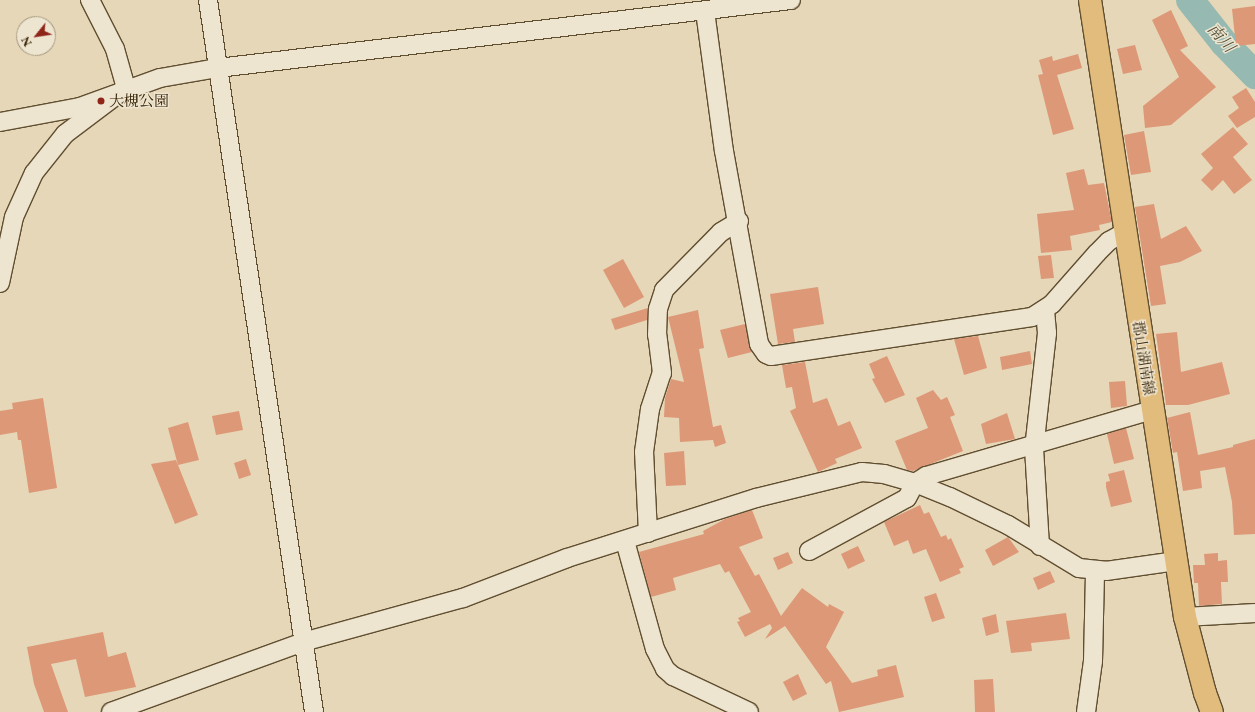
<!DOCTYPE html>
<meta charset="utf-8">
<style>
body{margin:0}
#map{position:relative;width:1255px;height:712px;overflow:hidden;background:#e5d7b7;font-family:"EB Garamond","Noto Serif JP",serif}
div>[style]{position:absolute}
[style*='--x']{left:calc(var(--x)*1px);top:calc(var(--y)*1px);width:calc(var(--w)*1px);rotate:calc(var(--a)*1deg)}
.river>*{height:28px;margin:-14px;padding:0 14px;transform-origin:14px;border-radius:14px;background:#96b9b1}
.building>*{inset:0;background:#dd9878}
.roads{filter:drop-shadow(1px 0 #604e30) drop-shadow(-1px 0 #604e30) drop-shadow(0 1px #604e30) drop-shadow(0 -1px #604e30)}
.minor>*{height:18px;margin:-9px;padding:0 9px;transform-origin:9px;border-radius:9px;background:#eee5d0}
.major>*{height:22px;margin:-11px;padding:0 11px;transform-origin:11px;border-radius:11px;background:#e2bc7c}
.dots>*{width:11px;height:11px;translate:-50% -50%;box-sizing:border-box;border:2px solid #eee5d0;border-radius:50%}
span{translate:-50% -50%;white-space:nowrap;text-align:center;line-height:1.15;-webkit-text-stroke:3px #eee5d0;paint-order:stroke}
.poi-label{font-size:15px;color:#342103}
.left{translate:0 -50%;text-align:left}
.street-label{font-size:15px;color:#342103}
.water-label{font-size:16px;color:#514f37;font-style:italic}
.north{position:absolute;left:16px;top:16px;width:40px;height:40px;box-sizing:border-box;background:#eee5d0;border:1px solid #a4977e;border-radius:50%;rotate:240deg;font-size:11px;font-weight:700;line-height:16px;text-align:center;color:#342103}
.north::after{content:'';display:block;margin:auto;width:14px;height:18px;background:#8f2418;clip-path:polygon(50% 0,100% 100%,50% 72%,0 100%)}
</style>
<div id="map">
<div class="river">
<i style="--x:1190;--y:0;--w:55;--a:51.7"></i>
<i style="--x:1224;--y:43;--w:45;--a:45.9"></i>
</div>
<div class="building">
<i style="clip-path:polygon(1255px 6px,1255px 44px,1236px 46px,1232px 9px)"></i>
<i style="clip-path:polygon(1171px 10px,1188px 46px,1180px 50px,1216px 87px,1171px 125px,1145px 128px,1143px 106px,1179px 77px,1152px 20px)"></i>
<i style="clip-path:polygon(1135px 45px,1142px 70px,1123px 74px,1117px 49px)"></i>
<i style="clip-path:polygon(1078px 54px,1082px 68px,1057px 75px,1074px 129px,1053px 135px,1038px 75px,1043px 74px,1039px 60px,1052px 56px,1053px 61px)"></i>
<i style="clip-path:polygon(1246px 88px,1255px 102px,1255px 117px,1237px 128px,1228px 116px,1239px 108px,1232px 97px)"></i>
<i style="clip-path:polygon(1233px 127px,1248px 144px,1233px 157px,1252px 180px,1234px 194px,1223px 180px,1212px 191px,1201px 180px,1213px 168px,1201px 154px)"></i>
<i style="clip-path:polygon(1144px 131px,1151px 172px,1131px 175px,1124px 135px)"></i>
<i style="clip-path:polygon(1084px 169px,1088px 185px,1104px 183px,1112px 222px,1099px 225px,1100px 230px,1070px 236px,1072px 250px,1041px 253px,1037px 214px,1074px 210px,1066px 173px)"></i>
<i style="clip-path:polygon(1154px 204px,1161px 239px,1186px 226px,1202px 251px,1180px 262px,1160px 266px,1166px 304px,1151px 306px,1135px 207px)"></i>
<i style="clip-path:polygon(1051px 255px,1054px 278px,1041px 279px,1038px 256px)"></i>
<i style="clip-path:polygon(623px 259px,644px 297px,624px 308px,603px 270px)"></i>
<i style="clip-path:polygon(818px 287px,824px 324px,793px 329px,795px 342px,778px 344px,770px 294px)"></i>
<i style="clip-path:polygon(648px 308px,647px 320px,615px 330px,611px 319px)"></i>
<i style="clip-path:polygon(698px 310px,704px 348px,699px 349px,713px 427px,721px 425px,726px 443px,715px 447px,713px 440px,680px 442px,679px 418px,664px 417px,665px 398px,671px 379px,684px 382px,668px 317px)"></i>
<i style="clip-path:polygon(745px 324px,752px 352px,728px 358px,720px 330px)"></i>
<i style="clip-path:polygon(1177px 332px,1181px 372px,1222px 362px,1230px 394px,1188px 405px,1166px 405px,1156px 334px)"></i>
<i style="clip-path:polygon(978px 336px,987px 368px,964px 375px,954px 339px)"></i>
<i style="clip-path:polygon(1030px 351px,1032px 364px,1002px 370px,1000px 357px)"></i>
<i style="clip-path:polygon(887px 356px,905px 395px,885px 403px,872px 379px,875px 378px,869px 364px)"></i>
<i style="clip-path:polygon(805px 362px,813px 403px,827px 398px,838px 426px,850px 421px,862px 448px,835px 459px,837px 463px,818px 472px,790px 411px,796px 408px,792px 387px,786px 388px,782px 365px)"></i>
<i style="clip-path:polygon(1125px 381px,1127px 406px,1111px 408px,1109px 382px)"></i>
<i style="clip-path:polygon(933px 390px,941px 400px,947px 397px,955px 415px,950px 417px,963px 451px,913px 471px,907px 470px,895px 441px,928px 428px,916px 398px)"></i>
<i style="clip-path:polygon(43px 398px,57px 488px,29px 493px,21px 440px,18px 440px,17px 432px,0 435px,0 411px,13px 409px,12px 403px)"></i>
<i style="clip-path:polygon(239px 411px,243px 430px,216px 435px,212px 416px)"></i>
<i style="clip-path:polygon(1190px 412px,1198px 455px,1233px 447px,1233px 445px,1255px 439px,1255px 534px,1234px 535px,1232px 502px,1225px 467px,1200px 471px,1202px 488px,1183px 491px,1177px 452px,1173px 453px,1167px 418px)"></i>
<i style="clip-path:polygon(1007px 413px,1015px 439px,986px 444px,981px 424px)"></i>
<i style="clip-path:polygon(188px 422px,199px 460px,178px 465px,168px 428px)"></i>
<i style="clip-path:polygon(1126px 428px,1134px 459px,1114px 464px,1107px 434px)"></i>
<i style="clip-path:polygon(684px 451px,686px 485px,666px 486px,664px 453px)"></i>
<i style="clip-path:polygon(246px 459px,251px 475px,239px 479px,234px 463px)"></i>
<i style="clip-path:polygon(176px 460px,198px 515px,175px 524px,151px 464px)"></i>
<i style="clip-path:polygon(1124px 470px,1132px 502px,1111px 507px,1106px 487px,1106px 482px,1110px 481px,1108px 474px)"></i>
<i style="clip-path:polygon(920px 505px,924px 514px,929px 512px,941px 537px,946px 535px,948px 540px,951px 538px,964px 567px,959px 569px,961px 573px,940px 582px,926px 549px,913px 554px,908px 540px,894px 546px,884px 522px)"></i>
<i style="clip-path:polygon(752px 510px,763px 538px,739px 547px,755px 576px,759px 574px,781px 616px,802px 588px,828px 607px,829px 604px,844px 612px,826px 647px,852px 683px,878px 676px,877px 670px,896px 665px,904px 697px,839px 712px,831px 681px,826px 684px,785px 626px,765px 639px,772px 628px,770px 624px,745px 637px,737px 622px,740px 621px,738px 618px,751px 612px,729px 571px,725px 573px,720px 564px,673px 578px,676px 590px,651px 597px,639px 552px,704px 534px,703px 531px,725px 519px)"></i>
<i style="clip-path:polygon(1008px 537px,1019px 552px,993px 566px,985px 550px)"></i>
<i style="clip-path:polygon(858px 546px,865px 561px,848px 569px,841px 554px)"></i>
<i style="clip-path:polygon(788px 552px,793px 563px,778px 570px,773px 558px)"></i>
<i style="clip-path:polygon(1218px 553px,1218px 561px,1227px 560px,1228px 582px,1221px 582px,1222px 604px,1199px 606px,1198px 583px,1194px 583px,1193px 565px,1205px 565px,1204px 554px)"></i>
<i style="clip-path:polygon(1050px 571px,1055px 582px,1038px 590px,1033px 578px)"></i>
<i style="clip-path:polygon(936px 593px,945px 618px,932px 622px,924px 597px)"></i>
<i style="clip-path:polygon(1066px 613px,1070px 639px,1031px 643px,1032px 651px,1011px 653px,1006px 621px)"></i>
<i style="clip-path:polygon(996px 614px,999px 632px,986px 636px,982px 618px)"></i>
<i style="clip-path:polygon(103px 632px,108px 657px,126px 652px,136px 687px,85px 697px,76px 659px,51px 664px,68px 712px,44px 712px,34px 684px,27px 647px)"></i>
<i style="clip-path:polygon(798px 674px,807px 694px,793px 701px,783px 682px)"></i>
<i style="clip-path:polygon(993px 679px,995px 712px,975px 712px,974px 680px)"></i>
</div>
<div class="roads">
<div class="minor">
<i style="--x:208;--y:0;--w:720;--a:81.53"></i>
<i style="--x:705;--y:11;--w:141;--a:82.3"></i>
<i style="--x:724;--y:151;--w:196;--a:79.7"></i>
<i style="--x:759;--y:344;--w:12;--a:55"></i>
<i style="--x:766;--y:354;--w:5;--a:22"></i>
<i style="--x:771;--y:356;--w:264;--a:-8.5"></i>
<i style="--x:1032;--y:317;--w:24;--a:-33"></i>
<i style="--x:1052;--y:304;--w:68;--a:-48.6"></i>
<i style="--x:1097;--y:253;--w:17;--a:-45"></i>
<i style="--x:1109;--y:241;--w:18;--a:-29"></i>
<i style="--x:0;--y:122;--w:81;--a:-10.6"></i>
<i style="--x:80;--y:107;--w:85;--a:-19.9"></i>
<i style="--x:160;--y:78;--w:59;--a:-9.8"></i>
<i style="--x:218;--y:68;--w:577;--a:-6.77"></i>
<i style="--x:0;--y:283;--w:67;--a:-78"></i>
<i style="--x:14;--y:217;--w:48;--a:-65.6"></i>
<i style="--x:34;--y:173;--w:50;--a:-51.5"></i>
<i style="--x:65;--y:134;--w:76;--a:-37"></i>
<i style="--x:126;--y:88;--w:41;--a:-105.8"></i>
<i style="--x:115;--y:49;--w:55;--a:-117"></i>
<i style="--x:648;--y:533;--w:81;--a:-92.8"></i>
<i style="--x:644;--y:452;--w:43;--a:-82.1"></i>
<i style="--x:650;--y:409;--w:38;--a:-72"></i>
<i style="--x:662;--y:373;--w:38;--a:-97"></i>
<i style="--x:657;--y:335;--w:26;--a:-88"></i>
<i style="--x:658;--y:309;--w:20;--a:-72"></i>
<i style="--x:664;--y:290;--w:81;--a:-45.5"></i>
<i style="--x:721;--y:232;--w:21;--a:-31"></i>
<i style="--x:625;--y:541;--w:112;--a:74.5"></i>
<i style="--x:655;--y:649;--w:22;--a:63"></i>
<i style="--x:665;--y:669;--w:11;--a:41"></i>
<i style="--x:673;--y:676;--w:84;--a:25.3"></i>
<i style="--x:1040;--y:546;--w:97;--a:-93.5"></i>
<i style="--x:1034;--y:449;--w:117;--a:-83.6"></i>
<i style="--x:1047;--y:333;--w:24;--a:-95"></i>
<i style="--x:809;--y:551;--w:111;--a:-28.4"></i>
<i style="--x:907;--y:498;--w:17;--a:-62"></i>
<i style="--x:915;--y:483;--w:13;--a:-32"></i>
<i style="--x:926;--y:476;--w:235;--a:-16.3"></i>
<i style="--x:1185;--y:617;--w:70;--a:-3.3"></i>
<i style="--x:111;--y:712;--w:204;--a:-20"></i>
<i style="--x:303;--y:642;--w:166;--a:-15.4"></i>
<i style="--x:463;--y:598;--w:111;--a:-21"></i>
<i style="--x:567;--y:558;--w:198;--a:-17.6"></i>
<i style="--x:756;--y:498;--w:109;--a:-13.8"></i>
<i style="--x:862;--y:472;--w:22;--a:5"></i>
<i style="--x:884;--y:474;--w:32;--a:16"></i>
<i style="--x:915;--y:483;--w:38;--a:22"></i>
<i style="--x:950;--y:497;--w:64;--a:25.8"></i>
<i style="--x:1008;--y:525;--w:83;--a:31.2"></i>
<i style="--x:1079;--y:568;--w:27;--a:6"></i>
<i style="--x:1106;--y:571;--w:71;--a:-8.1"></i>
<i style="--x:1086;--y:712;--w:51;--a:-82.2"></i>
<i style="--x:1093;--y:661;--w:90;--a:-88.7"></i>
</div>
<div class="major">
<i style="--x:1090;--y:0;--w:624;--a:81.25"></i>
<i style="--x:1185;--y:617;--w:79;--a:75.3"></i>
<i style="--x:1205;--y:693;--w:20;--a:70"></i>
</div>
</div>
<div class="dots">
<i style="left:101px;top:101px;background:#8f2418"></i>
</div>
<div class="poi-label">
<span class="left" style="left:109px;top:101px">大槻公園</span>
</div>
<div class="street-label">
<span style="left:1144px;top:358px;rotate:81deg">郡山湖南線</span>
</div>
<div class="water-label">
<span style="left:1221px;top:38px;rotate:49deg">南川</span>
</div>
<div class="north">N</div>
</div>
